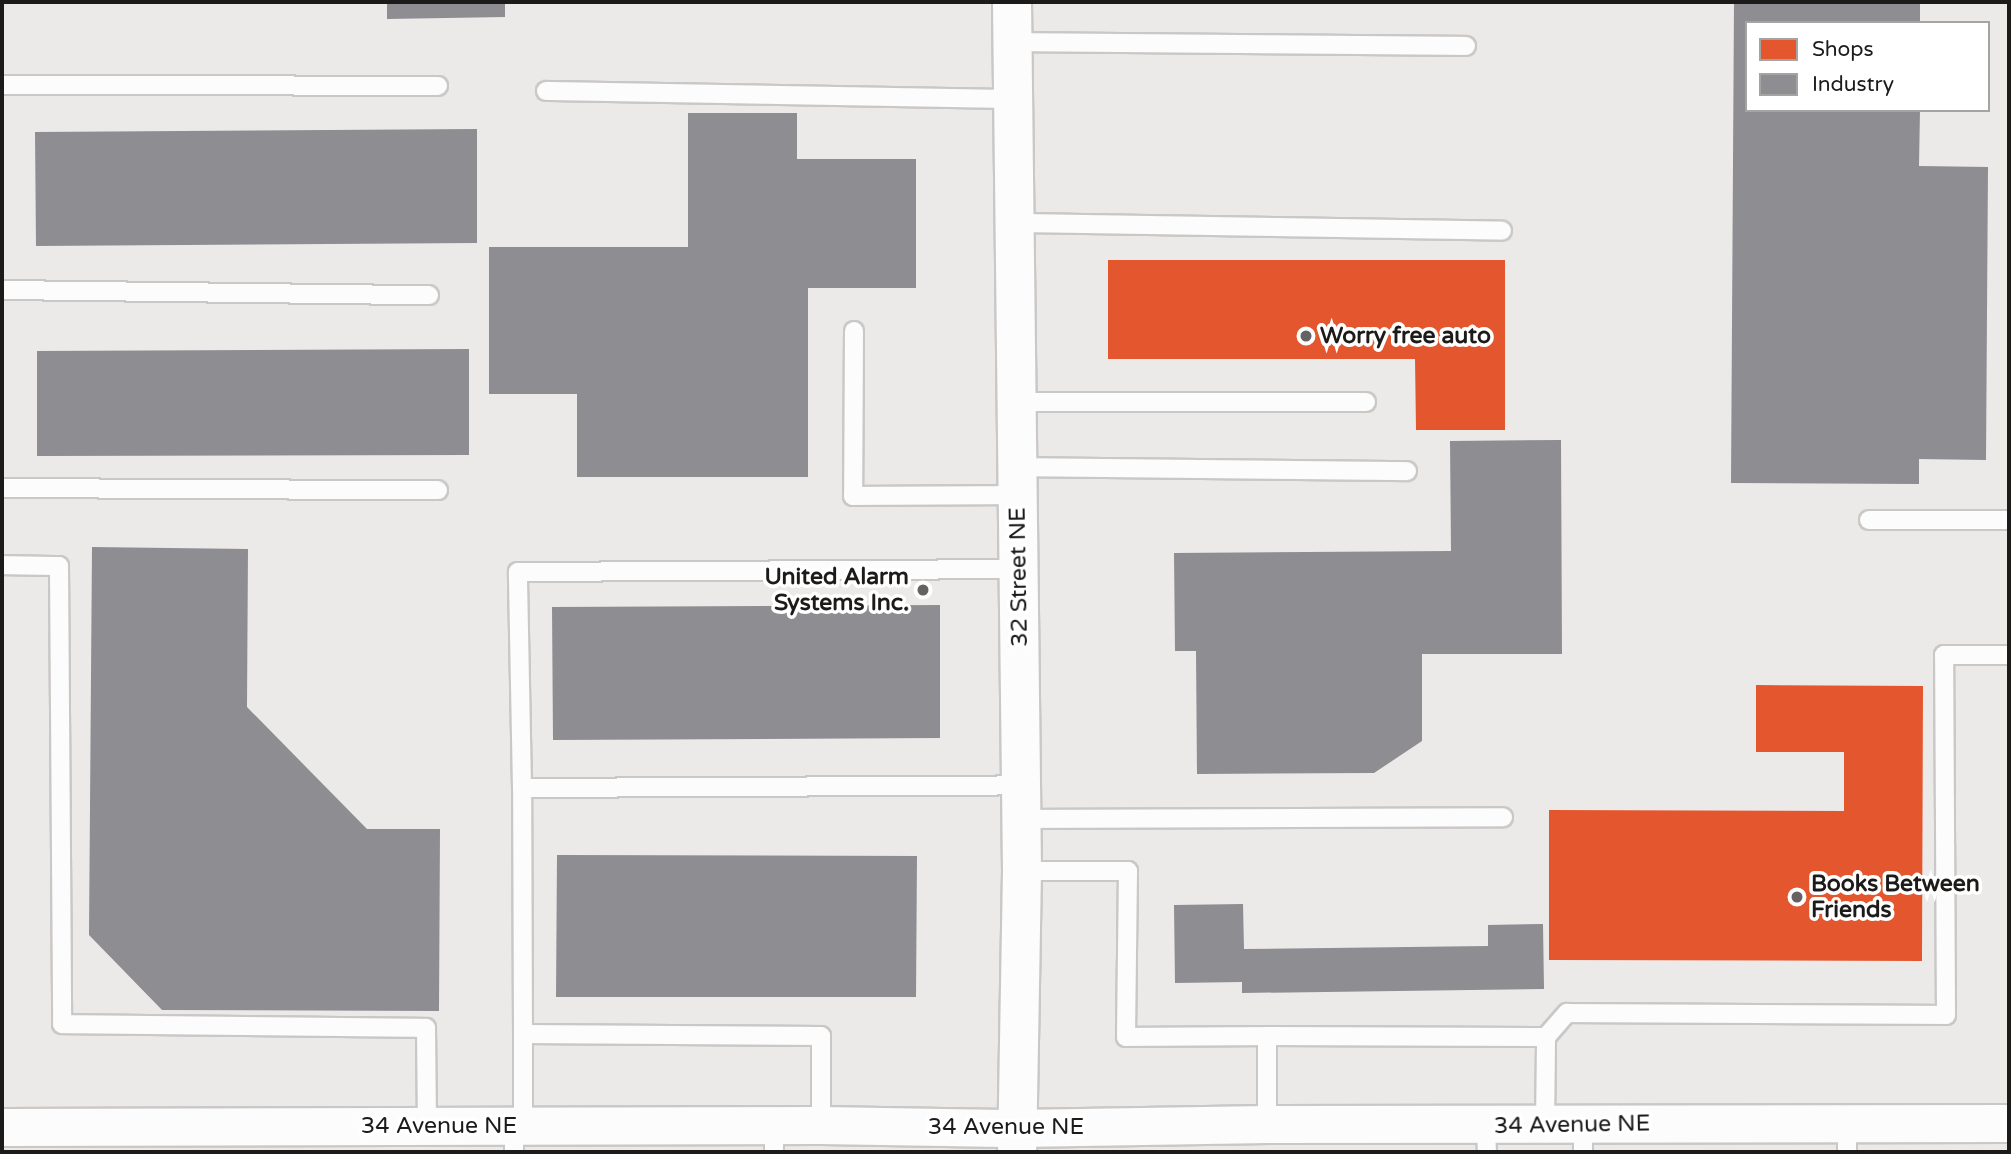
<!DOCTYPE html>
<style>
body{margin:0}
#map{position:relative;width:2011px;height:1154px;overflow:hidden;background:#eceae8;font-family:"Varela Round",sans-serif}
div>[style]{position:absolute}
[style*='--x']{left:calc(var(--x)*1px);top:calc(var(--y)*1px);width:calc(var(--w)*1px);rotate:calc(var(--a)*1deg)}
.shops>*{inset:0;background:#e4572e}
.industry>*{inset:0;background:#8d8d92}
.roads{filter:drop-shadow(2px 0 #cac8c7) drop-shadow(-2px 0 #cac8c7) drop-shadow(0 2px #cac8c7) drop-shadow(0 -2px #cac8c7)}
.lane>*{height:18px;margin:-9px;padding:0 9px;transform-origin:9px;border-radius:9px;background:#fcfcfc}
.street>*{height:37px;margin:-18.5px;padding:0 18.5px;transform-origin:18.5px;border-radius:18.5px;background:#fcfcfc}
.secondary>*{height:38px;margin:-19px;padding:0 19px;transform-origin:19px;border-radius:19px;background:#fcfcfc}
.dots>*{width:19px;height:19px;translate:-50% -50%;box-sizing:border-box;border:4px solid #fff;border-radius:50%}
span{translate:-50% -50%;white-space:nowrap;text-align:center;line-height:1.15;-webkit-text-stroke:7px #fff;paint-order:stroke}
.poi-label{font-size:23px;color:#1c1b1a;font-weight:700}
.left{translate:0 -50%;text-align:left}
.right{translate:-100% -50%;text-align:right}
.street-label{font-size:23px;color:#1c1b1a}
.frame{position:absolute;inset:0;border:4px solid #1c1b1a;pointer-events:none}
.legend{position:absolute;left:1745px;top:21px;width:245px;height:91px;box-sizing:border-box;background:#fff;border:2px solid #a4a4a3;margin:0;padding:9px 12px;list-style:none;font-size:21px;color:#1c1b1a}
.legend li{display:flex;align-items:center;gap:14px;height:35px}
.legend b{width:35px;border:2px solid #a4a4a3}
</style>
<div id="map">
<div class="shops">
<i style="clip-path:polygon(1108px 260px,1505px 260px,1505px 430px,1416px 430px,1415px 359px,1108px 359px)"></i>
<i style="clip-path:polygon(1756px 685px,1923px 686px,1922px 961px,1549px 960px,1549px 810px,1844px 811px,1844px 752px,1756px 752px)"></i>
</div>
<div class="industry">
<i style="clip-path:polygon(387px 2px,505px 2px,505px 17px,387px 19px)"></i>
<i style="clip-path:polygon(1734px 2px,1920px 2px,1920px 23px,1747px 23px,1747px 110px,1920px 110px,1919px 166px,1988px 167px,1986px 460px,1919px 459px,1919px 484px,1731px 483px)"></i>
<i style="clip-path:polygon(688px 113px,797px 113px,797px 159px,916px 159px,916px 288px,808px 288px,808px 477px,577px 477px,577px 394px,489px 394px,489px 247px,688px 247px)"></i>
<i style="clip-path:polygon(477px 129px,477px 243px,36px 246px,35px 132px)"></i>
<i style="clip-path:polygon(469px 349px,469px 455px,37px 456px,37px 351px)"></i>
<i style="clip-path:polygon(1561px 440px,1562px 654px,1422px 654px,1422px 741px,1374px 773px,1197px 774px,1196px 651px,1175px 651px,1174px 553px,1451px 551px,1450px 441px)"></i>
<i style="clip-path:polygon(92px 547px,248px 549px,247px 707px,367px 829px,440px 829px,439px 1011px,162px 1010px,89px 935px)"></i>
<i style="clip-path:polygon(940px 605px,940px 738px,553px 740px,552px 607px)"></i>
<i style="clip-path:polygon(557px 855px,917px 856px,916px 997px,556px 997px)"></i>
<i style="clip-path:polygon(1243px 904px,1244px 949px,1488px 946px,1488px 925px,1543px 924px,1544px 989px,1242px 993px,1242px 982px,1175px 983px,1174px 905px)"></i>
</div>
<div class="roads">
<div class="lane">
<i style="--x:1013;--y:42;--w:453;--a:0.5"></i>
<i style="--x:2;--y:85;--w:436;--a:0.1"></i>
<i style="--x:546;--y:91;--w:467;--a:1"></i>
<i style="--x:1015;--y:223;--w:487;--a:0.9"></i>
<i style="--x:2;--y:290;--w:427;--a:0.7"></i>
<i style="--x:854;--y:331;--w:165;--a:90.3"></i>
<i style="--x:853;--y:496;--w:165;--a:-0.3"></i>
<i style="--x:1017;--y:402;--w:349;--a:0"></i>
<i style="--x:1017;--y:467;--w:390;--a:0.6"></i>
<i style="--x:2;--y:488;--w:436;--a:0.3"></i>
<i style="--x:1869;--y:520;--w:140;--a:0"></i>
<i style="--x:2;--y:565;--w:57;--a:1"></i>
<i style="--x:59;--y:566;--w:458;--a:89.6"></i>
<i style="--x:62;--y:1024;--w:364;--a:0.6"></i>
<i style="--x:426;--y:1028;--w:98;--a:89.4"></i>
<i style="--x:522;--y:788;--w:216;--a:-91.1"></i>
<i style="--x:518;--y:572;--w:500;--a:-0.34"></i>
<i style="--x:1021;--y:819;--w:482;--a:-0.2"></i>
<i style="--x:1022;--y:871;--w:106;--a:0"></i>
<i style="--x:1128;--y:871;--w:166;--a:90.7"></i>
<i style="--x:1126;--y:1037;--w:141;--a:-0.4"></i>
<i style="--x:523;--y:1034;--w:246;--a:-90.2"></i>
<i style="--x:522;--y:788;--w:499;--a:-0.3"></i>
<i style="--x:1847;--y:1123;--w:29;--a:90"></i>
<i style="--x:1267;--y:1124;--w:88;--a:-90"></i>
<i style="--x:1267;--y:1036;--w:279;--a:0.2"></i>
<i style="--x:1583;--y:1124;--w:28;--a:90"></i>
<i style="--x:1545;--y:1125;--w:88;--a:-89.3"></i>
<i style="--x:1546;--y:1037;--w:32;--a:-49"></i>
<i style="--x:1567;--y:1013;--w:379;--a:0.3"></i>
<i style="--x:1946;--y:1015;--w:360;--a:-90.3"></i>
<i style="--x:1944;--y:655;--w:65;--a:0"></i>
<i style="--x:514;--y:1126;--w:26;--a:90"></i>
<i style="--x:523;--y:1126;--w:92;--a:-90"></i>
<i style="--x:523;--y:1034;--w:298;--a:0.4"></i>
<i style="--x:821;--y:1036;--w:89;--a:90"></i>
<i style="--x:1486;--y:1126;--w:26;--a:88"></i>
<i style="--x:774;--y:1152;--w:27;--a:-90"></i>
</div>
<div class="street">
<i style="--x:2;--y:1127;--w:819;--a:-0.14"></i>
<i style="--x:821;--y:1125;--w:196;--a:0.9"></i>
<i style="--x:1017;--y:1128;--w:250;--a:-0.9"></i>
<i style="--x:1267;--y:1124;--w:742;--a:-0.08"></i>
</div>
<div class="secondary">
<i style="--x:1012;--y:2;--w:869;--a:89.34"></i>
<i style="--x:1022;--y:871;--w:281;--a:91"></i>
</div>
</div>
<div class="dots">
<i style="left:1306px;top:336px;background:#656362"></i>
<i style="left:923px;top:590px;background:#656362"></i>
<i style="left:1797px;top:897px;background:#656362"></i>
</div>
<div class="poi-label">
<span class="left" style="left:1320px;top:336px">Worry free auto</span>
<span class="right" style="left:909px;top:590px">United Alarm<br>Systems Inc.</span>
<span class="left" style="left:1811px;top:897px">Books Between<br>Friends</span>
</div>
<div class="street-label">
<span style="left:1019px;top:577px;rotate:-91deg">32 Street NE</span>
<span style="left:1572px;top:1125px;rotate:-1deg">34 Avenue NE</span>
<span style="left:439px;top:1126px">34 Avenue NE</span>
<span style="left:1006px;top:1127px">34 Avenue NE</span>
</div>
<div class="frame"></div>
<ul class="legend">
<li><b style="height:19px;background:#e4572e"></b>Shops</li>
<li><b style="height:19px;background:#8d8d92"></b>Industry</li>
</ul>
</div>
